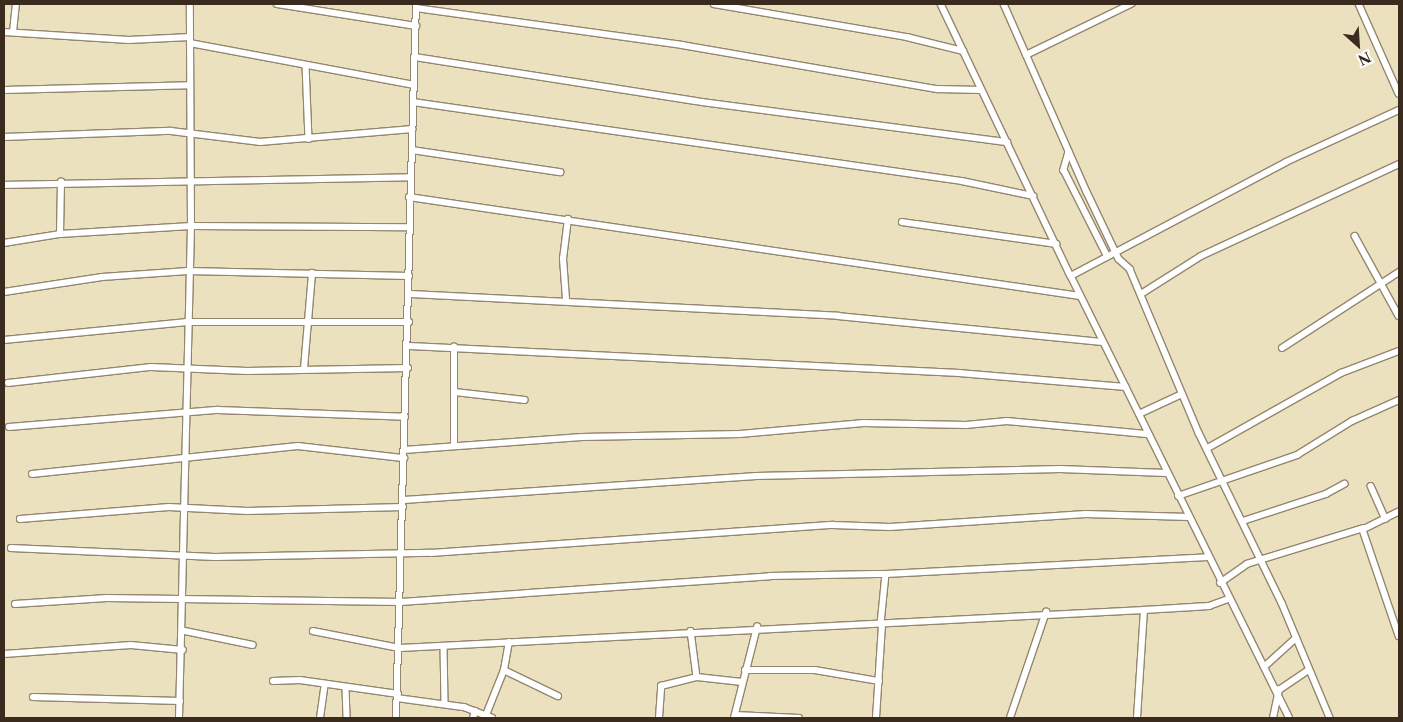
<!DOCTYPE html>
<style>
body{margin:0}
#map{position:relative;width:1403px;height:722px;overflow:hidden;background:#ece1bf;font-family:"Libre Caslon Text",serif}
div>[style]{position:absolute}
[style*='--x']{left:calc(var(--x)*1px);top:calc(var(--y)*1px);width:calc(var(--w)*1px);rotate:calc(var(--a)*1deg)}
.roads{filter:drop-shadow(1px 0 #94866e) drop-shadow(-1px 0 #94866e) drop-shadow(0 1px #94866e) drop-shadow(0 -1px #94866e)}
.minor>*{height:5.5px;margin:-2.75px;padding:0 2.75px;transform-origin:2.75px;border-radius:2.75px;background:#fff}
span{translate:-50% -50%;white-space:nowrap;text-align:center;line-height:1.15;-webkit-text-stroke:5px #fff;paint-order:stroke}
.frame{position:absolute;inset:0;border:5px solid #3b2a1e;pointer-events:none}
.north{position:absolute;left:1333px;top:20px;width:50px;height:50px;-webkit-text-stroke:4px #fff;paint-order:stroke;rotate:154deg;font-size:14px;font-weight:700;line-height:20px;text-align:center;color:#3b2a1e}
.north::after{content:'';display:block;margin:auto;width:18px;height:22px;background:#3b2a1e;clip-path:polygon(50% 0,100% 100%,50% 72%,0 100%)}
</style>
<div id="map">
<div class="roads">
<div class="minor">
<i style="--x:277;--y:4;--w:141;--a:9"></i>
<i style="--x:714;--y:4;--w:196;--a:9.7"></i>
<i style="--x:907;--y:37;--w:58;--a:14"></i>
<i style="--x:941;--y:4;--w:301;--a:64.5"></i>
<i style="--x:1004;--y:4;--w:206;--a:66.2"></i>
<i style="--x:1087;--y:192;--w:74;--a:64.5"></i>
<i style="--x:1119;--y:259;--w:15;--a:42"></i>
<i style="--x:1130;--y:269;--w:178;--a:67.2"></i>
<i style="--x:1199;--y:433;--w:189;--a:64"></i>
<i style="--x:1282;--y:603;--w:125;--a:67.3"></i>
<i style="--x:1359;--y:4;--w:98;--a:66"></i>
<i style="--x:416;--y:8;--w:269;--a:7.9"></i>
<i style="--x:682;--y:45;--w:260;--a:9.8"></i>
<i style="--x:938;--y:89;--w:42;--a:1.4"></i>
<i style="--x:4;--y:32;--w:125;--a:3.7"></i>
<i style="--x:129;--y:40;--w:61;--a:-2.8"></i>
<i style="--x:13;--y:32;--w:28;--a:-84"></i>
<i style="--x:190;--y:43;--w:228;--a:10.6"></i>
<i style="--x:1026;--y:55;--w:117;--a:-25.9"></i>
<i style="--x:415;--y:57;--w:291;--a:8.9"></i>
<i style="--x:702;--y:102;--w:308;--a:7.5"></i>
<i style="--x:306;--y:65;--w:74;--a:87.7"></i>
<i style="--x:4;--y:90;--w:185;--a:-1.5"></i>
<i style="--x:413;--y:102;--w:555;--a:8.19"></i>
<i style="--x:962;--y:181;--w:73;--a:11.9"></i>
<i style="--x:4;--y:137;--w:167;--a:-2.1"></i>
<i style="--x:171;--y:131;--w:90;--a:7"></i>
<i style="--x:260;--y:142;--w:153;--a:-4.9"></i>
<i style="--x:412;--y:150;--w:150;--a:8.5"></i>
<i style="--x:1069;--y:152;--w:19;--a:106"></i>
<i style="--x:1064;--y:170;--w:95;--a:63.2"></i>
<i style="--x:4;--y:185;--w:406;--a:-1.1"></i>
<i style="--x:409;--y:197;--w:678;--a:8.39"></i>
<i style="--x:902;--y:222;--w:156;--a:8.1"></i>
<i style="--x:60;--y:234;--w:52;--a:-88.9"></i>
<i style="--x:1355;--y:236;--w:91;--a:61.2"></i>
<i style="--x:4;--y:243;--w:57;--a:-9.1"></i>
<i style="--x:60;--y:234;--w:131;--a:-3.5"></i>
<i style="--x:191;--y:226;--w:218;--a:0.3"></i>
<i style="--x:4;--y:292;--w:99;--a:-8.7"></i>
<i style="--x:102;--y:277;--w:86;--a:-4"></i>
<i style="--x:188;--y:271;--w:221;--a:1.3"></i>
<i style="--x:411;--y:294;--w:428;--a:2.9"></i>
<i style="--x:838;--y:316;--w:265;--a:5.6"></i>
<i style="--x:1141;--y:294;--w:71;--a:-32.3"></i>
<i style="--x:1201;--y:256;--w:218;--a:-24.9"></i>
<i style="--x:566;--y:299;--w:40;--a:-94.3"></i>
<i style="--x:563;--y:259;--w:40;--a:-82.9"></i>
<i style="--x:4;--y:340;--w:184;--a:-5.6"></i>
<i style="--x:187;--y:322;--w:222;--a:0"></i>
<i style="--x:410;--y:346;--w:550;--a:2.82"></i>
<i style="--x:959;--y:373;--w:167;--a:4.8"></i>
<i style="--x:1282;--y:348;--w:140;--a:-33"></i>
<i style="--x:304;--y:369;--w:96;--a:-85.2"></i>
<i style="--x:8;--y:383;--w:144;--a:-6.4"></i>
<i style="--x:151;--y:367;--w:96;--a:2.4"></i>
<i style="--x:247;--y:371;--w:161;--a:-1.1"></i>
<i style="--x:455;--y:392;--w:70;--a:6.5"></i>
<i style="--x:1139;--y:414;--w:47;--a:-24.9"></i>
<i style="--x:9;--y:427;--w:210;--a:-4.7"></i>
<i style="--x:218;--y:410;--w:187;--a:2.1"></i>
<i style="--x:454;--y:446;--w:99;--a:-90"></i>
<i style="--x:1208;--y:448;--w:153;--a:-29.4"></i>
<i style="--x:1341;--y:373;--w:62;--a:-20.8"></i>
<i style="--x:404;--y:450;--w:178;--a:-4.2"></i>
<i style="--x:582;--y:437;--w:158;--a:-1.1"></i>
<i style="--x:740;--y:434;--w:124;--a:-5.1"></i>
<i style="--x:864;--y:423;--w:102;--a:1.1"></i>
<i style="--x:966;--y:425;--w:41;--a:-5.6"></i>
<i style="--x:1007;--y:421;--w:142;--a:5.3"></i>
<i style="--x:32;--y:474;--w:267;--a:-6"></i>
<i style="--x:298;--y:446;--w:107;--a:6.5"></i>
<i style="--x:1371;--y:486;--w:36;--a:66"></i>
<i style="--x:1178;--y:496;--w:126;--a:-19"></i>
<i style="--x:1297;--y:455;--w:65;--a:-31.7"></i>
<i style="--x:1352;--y:421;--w:51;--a:-24.1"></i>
<i style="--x:404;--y:500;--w:353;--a:-3.9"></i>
<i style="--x:756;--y:476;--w:304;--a:-1.3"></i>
<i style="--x:1060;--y:469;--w:106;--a:2.2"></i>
<i style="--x:1399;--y:512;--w:40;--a:153.4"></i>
<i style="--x:1363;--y:530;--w:112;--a:71.2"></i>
<i style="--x:20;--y:519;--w:149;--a:-4.6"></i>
<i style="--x:169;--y:507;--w:78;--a:2.9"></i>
<i style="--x:247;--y:511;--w:156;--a:-1.5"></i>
<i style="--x:1243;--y:521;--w:87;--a:-18"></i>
<i style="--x:1326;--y:494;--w:21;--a:-29"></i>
<i style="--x:11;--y:548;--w:204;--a:2.5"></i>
<i style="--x:215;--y:557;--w:216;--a:-1.1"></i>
<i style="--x:431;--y:553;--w:403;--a:-4"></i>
<i style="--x:833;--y:525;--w:57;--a:2"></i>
<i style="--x:890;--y:527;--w:196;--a:-3.8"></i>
<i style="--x:1086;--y:514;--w:103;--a:1.7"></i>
<i style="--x:886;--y:574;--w:322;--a:-3"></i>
<i style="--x:1220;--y:583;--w:33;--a:-35"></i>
<i style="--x:1247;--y:564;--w:122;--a:-17.1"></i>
<i style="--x:15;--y:604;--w:92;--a:-3.7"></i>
<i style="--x:107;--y:598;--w:294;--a:0.8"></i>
<i style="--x:401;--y:602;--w:370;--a:-4"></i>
<i style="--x:770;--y:576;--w:106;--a:-1.1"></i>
<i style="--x:876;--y:574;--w:10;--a:0"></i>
<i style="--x:886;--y:574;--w:50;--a:95.7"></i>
<i style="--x:185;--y:631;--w:69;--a:11.6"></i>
<i style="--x:313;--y:631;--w:89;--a:11.1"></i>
<i style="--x:400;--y:648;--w:745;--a:-2.92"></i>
<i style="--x:1144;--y:610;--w:65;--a:-3.5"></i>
<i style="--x:1209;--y:606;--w:20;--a:-20"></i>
<i style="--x:691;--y:631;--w:46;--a:82.6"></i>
<i style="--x:444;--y:646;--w:57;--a:89"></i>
<i style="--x:4;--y:654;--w:127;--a:-4.1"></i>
<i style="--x:131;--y:645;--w:52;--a:5.5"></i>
<i style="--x:1264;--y:667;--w:43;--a:-42.2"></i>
<i style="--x:504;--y:670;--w:60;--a:25.7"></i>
<i style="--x:745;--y:670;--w:70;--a:0"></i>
<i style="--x:815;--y:670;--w:65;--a:9.8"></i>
<i style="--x:273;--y:681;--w:27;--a:-2"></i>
<i style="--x:300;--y:680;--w:99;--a:8.1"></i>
<i style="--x:346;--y:688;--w:30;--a:88"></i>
<i style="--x:33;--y:697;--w:147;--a:1.6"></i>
<i style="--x:397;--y:698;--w:68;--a:7.7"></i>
<i style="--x:464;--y:707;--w:30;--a:21"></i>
<i style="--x:486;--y:715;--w:48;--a:-68.2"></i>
<i style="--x:504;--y:670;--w:28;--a:-80"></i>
<i style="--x:735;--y:715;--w:64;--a:2.7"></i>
<i style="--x:179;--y:718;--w:492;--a:-88.6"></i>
<i style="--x:191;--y:226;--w:222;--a:-90.3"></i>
<i style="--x:320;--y:718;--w:34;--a:-82"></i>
<i style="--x:396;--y:718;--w:714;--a:-88.4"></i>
<i style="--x:473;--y:718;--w:7;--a:-74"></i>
<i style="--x:659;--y:718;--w:32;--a:-86"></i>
<i style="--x:661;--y:686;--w:37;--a:-14"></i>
<i style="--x:697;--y:677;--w:45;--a:6.3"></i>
<i style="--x:734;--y:718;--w:94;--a:-75.8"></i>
<i style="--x:876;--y:718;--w:94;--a:-86.3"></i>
<i style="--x:1010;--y:718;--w:112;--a:-71.2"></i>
<i style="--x:1137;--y:718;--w:108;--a:-86.3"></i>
<i style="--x:1273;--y:718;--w:29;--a:-78"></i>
<i style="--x:1279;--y:690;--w:36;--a:-34"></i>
<i style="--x:1289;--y:718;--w:493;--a:-116.3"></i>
<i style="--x:1071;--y:276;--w:243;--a:-27.9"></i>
<i style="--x:1286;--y:162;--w:124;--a:-24.7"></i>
</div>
</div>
<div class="frame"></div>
<div class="north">N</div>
</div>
